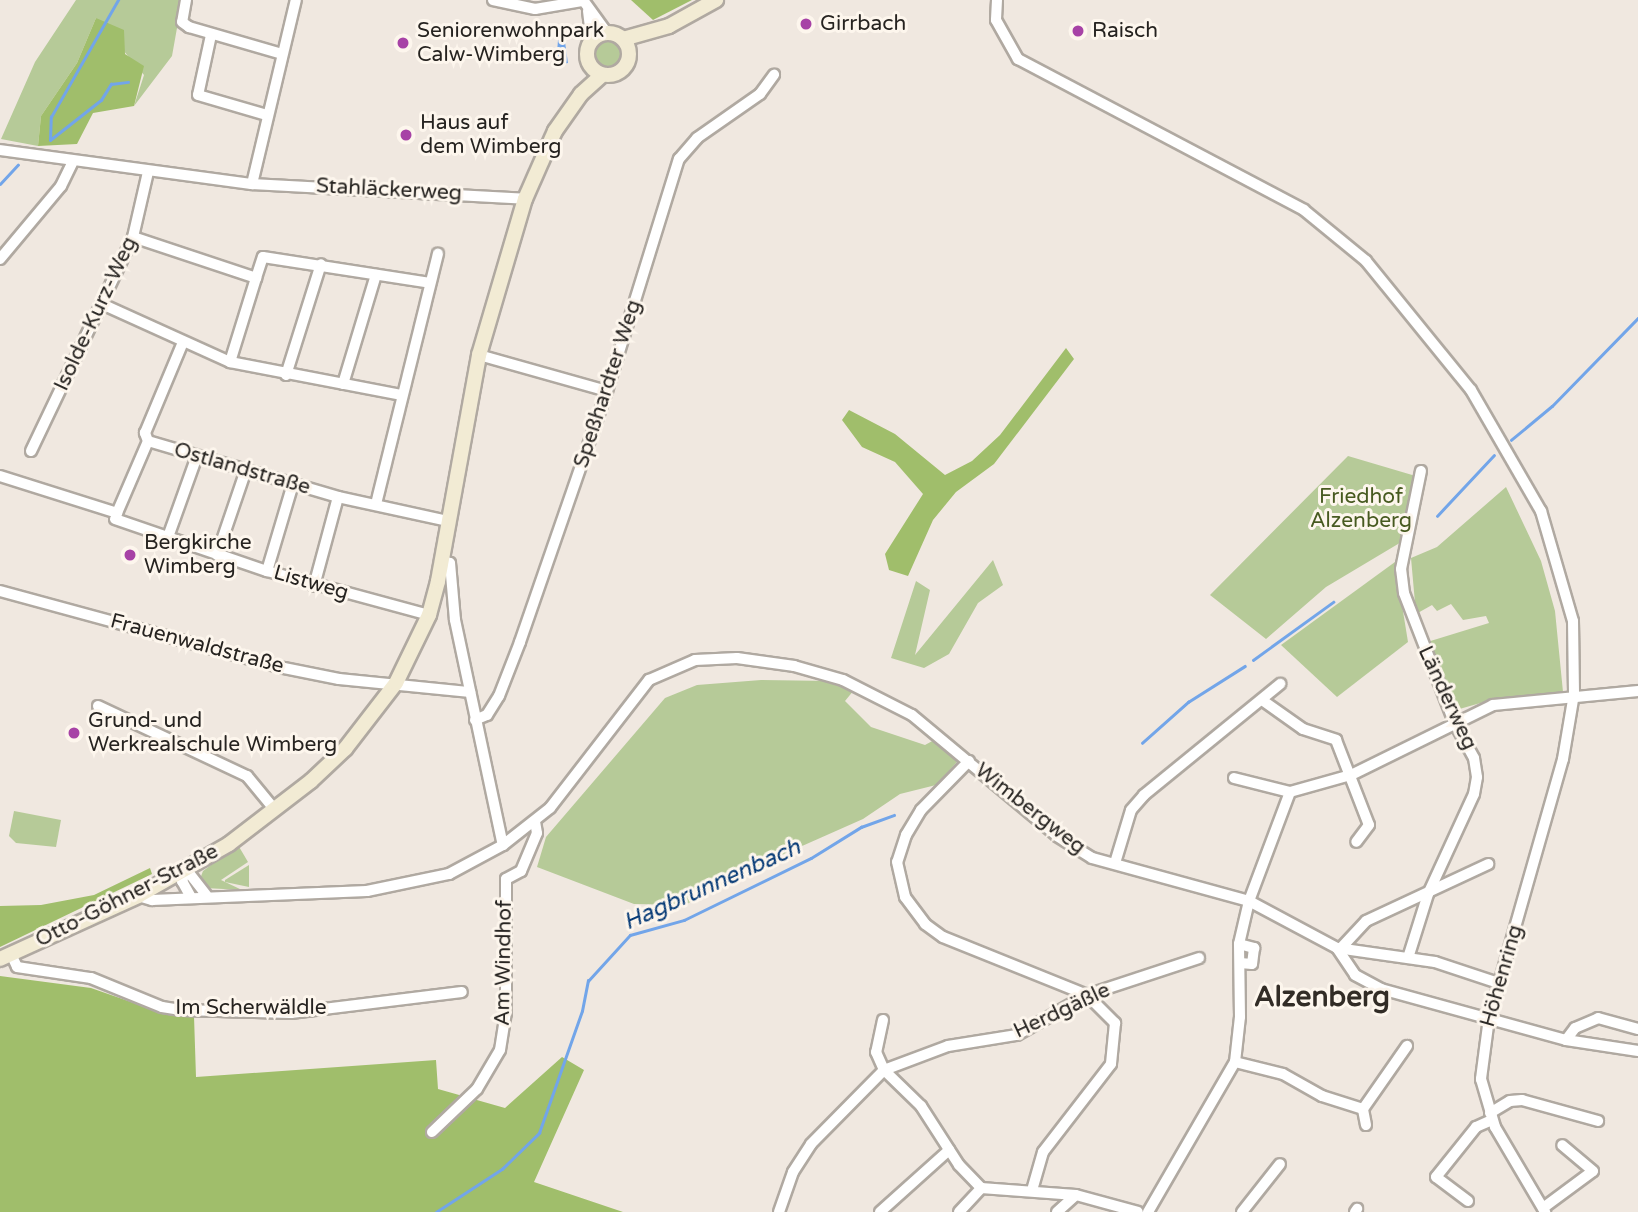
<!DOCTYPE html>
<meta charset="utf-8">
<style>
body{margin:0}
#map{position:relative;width:1638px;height:1212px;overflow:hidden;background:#f0e8e0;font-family:"Varela Round",sans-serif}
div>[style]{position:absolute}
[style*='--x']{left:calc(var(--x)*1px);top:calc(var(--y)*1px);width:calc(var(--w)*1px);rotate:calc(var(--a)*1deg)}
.green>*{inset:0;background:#b6ca98}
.round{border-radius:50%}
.forest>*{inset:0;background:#a0be6b}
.water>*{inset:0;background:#72a5e9}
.stream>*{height:2.5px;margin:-1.25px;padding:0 1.25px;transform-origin:1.25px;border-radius:1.25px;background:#72a5e9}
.roads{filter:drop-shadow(2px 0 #b0a9a1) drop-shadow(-2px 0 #b0a9a1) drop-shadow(0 2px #b0a9a1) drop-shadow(0 -2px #b0a9a1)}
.street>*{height:10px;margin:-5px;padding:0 5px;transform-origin:5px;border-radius:5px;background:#fff}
.secondary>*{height:14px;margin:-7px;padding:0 7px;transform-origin:7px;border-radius:7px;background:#f2ebd4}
.secondary>.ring{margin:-7px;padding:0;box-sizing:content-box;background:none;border:14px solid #f2ebd4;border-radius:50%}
.dots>*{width:19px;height:19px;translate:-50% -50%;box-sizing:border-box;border:4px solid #fdf6ed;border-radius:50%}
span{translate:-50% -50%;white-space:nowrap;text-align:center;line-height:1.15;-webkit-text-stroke:6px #fdf6ed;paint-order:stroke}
.poi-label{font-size:21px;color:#262320}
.left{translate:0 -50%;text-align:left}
.street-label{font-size:21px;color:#262320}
.park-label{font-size:21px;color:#475a20}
.water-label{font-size:23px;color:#063a76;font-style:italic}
.district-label{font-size:28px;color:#322c26;font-weight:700}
</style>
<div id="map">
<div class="green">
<i style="clip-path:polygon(76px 0,182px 0,172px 56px,134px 106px,144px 75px,96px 18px,77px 63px,41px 116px,38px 146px,1px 139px,35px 62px)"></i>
<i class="round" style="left:594px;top:40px;width:28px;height:28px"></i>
<i style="clip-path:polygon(1348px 456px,1419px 477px,1403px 541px,1326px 587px,1266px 639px,1210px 595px)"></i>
<i style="clip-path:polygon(1506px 487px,1541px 561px,1555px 611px,1563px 692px,1498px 698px,1456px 710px,1424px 643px,1489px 623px,1486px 616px,1463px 620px,1451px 604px,1437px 611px,1432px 605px,1416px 614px,1411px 558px,1437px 547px)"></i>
<i style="clip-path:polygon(993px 560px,1003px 585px,978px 603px,949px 654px,924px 668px,891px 658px,916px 581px,930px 590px,915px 655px)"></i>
<i style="clip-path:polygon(1395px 562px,1408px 642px,1337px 697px,1281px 645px)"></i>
<i style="clip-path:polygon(761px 680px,830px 681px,854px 690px,845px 701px,871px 727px,925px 745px,936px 739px,955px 754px,957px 762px,936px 785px,900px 794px,863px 819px,766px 862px,685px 905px,634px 904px,537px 867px,546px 837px,665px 698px,697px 685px)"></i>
<i style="clip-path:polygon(14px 811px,61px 820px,56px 847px,16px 843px,9px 836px)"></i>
<i style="clip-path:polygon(238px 845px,248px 862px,221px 880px,242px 890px,205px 888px,200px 879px,203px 871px)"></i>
<i style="clip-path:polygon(249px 865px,249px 887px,225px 882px,225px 880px)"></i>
</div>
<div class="forest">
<i style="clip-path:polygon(631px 0,692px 0,653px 20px)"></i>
<i style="clip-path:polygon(96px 18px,124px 30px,125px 54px,144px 66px,134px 106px,93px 113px,77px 144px,38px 146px,41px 116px,77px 63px)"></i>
<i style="clip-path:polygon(1066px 348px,1074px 359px,994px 464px,956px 492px,933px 520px,908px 576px,889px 570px,885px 554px,923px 494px,895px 462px,862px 447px,842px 420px,849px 410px,895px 434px,945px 475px,972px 461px,1000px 435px)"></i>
<i style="clip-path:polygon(150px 868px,152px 874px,0 947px,0 906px,41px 905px,94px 895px)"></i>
<i style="clip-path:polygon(0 976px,91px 988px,154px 1010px,194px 1016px,196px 1077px,436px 1060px,438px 1089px,505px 1108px,562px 1057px,584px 1070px,534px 1182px,623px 1212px,0 1212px)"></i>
</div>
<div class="water">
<i style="clip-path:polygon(564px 35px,568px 63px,556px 65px,558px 40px)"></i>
</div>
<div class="stream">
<i style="--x:50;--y:140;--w:23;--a:-88"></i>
<i style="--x:51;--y:117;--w:135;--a:-60.2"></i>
<i style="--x:50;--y:140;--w:65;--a:-38.1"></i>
<i style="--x:101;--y:100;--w:19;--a:-58"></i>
<i style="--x:111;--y:84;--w:17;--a:-7"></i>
<i style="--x:0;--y:184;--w:26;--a:-47"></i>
<i style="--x:1511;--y:440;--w:53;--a:-39.7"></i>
<i style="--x:1552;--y:406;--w:123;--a:-45.7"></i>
<i style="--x:1437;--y:516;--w:83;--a:-46.9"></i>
<i style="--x:1253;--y:660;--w:99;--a:-35.9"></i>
<i style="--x:1142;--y:743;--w:62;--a:-41.7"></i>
<i style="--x:1188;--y:702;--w:67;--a:-32.3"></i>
<i style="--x:436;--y:1212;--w:79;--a:-33.1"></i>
<i style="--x:502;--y:1169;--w:52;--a:-44.2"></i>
<i style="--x:539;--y:1133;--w:129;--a:-70.6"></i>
<i style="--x:582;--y:1011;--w:31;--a:-79"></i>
<i style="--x:588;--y:981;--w:62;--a:-47.6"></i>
<i style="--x:630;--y:935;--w:56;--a:-15.5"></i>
<i style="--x:684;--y:920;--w:141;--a:-26"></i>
<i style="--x:811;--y:858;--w:59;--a:-31.8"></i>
<i style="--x:861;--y:827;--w:35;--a:-20"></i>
</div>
<div class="roads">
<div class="street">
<i style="--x:186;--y:0;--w:22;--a:100"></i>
<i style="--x:182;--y:22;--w:9;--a:36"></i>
<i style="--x:189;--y:27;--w:97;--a:16.2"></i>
<i style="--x:493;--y:0;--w:43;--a:12.1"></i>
<i style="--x:535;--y:9;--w:49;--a:-9.5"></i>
<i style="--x:583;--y:0;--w:41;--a:54"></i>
<i style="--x:997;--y:0;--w:20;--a:93"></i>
<i style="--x:996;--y:20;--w:45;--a:60.6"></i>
<i style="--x:1018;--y:59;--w:323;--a:27.8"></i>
<i style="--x:1304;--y:210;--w:80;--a:39.4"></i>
<i style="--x:1366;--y:261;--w:166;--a:50.9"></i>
<i style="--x:1471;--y:390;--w:140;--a:60"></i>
<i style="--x:1541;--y:511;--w:115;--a:73.8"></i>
<i style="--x:1573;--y:621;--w:73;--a:89.2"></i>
<i style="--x:1574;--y:694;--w:66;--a:99.6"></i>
<i style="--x:1563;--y:759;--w:269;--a:105.9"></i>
<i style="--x:1489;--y:1018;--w:62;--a:97.5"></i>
<i style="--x:1481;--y:1079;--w:50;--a:73.7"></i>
<i style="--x:1495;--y:1127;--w:99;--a:59.5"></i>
<i style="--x:588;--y:11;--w:31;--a:83"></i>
<i style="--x:211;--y:35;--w:61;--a:102.2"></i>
<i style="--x:198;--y:95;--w:72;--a:16.2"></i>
<i style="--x:0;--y:150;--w:254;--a:7.7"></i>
<i style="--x:252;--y:184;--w:273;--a:3.1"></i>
<i style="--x:252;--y:184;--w:189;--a:-76.6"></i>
<i style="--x:133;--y:237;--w:130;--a:18.4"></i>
<i style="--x:256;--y:278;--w:22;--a:-72"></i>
<i style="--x:263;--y:257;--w:169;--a:8.8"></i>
<i style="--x:0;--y:259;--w:95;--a:-50.1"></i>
<i style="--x:61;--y:186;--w:25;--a:-64"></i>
<i style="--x:102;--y:304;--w:141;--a:24.4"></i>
<i style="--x:230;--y:362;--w:174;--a:10.9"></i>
<i style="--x:479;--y:355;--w:133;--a:15.7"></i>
<i style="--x:230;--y:362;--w:88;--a:-72.8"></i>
<i style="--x:286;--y:375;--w:116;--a:-72.5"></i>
<i style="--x:343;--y:384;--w:114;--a:-73.2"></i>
<i style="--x:148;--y:441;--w:9;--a:-111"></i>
<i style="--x:145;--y:433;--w:99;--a:-67.3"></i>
<i style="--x:31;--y:451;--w:237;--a:-64.5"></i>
<i style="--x:133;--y:237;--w:67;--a:-77"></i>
<i style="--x:0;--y:476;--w:123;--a:17.5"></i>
<i style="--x:117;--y:513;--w:78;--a:-66.7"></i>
<i style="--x:148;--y:441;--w:198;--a:16.4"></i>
<i style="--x:338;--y:497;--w:113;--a:12.3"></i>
<i style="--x:376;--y:504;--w:258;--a:-76.1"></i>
<i style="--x:115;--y:519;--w:161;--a:18.9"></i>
<i style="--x:267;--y:571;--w:168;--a:15.2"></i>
<i style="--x:168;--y:537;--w:86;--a:-70.3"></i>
<i style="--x:217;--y:555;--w:90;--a:-71.2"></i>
<i style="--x:442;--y:561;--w:8;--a:14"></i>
<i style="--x:450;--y:563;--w:57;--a:85"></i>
<i style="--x:455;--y:620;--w:230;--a:78"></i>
<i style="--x:267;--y:571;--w:91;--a:-73.4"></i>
<i style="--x:314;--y:586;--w:92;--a:-74.9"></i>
<i style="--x:0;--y:591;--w:294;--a:15.2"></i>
<i style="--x:284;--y:668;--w:56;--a:11.3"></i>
<i style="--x:339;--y:679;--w:132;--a:5.7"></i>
<i style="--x:1262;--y:700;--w:50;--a:35.3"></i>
<i style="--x:1303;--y:729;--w:35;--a:18"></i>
<i style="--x:1336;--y:740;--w:91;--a:68.8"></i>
<i style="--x:1369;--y:825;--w:21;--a:127"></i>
<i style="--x:98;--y:706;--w:165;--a:25.2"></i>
<i style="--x:247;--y:776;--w:44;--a:50.5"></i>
<i style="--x:475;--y:720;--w:13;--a:-23"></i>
<i style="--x:487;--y:715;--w:22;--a:-58"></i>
<i style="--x:499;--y:696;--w:58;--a:-68.7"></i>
<i style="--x:520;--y:642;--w:266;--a:-70.9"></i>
<i style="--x:607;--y:391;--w:243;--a:-72.8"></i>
<i style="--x:679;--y:159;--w:28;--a:-49"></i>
<i style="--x:697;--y:138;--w:77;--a:-34.9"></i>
<i style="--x:760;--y:94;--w:24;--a:-54"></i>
<i style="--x:969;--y:761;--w:69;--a:134.4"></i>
<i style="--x:921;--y:810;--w:29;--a:121"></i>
<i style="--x:906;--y:835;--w:28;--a:108"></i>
<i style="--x:897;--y:862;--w:36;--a:77"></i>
<i style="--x:905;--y:897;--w:34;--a:53"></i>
<i style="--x:925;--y:924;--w:22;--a:36"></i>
<i style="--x:943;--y:937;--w:155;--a:21.9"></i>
<i style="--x:1087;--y:995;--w:40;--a:45"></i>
<i style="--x:1115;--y:1023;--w:41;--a:95.6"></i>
<i style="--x:1111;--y:1064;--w:111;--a:127.7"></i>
<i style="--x:1043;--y:1152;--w:40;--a:106"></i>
<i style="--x:1234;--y:778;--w:58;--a:14"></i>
<i style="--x:1115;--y:863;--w:55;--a:-73.2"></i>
<i style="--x:1131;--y:810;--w:20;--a:-49"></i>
<i style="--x:1144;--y:795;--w:176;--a:-39.2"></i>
<i style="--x:186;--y:869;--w:33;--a:52"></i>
<i style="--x:186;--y:869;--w:13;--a:108"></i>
<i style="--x:182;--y:881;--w:18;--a:61"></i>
<i style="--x:138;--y:896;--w:15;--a:16"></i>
<i style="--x:152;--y:900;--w:215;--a:-2.4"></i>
<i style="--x:367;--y:891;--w:84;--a:-11.7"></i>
<i style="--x:449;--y:874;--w:61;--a:-28.2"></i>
<i style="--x:503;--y:845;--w:60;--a:-38.2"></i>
<i style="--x:550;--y:808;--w:162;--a:-52.3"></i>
<i style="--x:649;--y:680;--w:50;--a:-23.5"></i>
<i style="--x:695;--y:660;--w:42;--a:-2.7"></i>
<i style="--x:737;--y:658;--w:58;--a:8"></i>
<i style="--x:794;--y:666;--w:51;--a:15.9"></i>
<i style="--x:843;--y:680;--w:77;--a:26.9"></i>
<i style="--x:912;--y:715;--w:189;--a:39.8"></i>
<i style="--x:1057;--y:836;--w:41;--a:32.2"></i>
<i style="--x:1092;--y:858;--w:163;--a:15.3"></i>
<i style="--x:1249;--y:901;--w:100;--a:28.1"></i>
<i style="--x:1337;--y:948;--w:99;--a:8.1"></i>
<i style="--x:1435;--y:962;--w:66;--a:18.4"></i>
<i style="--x:1239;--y:944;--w:16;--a:15"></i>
<i style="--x:1254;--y:948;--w:16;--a:97"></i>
<i style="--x:1252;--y:964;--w:12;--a:-175"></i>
<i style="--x:1337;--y:948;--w:32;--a:56"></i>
<i style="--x:1355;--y:975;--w:30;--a:28"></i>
<i style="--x:1381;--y:989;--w:192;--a:15.4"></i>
<i style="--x:1566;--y:1040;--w:73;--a:8.7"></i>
<i style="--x:1341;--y:948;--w:37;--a:-47"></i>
<i style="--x:1366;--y:921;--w:135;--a:-25"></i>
<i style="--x:11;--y:954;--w:14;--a:65"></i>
<i style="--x:17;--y:967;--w:75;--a:8.5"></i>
<i style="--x:91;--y:978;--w:77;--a:22.2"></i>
<i style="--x:162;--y:1007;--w:19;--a:9"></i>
<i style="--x:181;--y:1010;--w:110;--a:1.6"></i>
<i style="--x:291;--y:1013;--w:172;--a:-7"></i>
<i style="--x:1408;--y:958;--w:67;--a:-72.6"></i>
<i style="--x:1428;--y:894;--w:110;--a:-65.3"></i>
<i style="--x:1474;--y:794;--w:17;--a:-80"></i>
<i style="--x:1477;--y:777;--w:19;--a:-99"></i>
<i style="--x:1474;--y:758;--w:41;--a:-119.1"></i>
<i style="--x:1454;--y:722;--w:138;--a:-111.2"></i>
<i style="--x:1404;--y:593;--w:24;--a:-97"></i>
<i style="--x:1401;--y:569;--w:100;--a:-78.5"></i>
<i style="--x:883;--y:1020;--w:33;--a:102"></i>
<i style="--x:876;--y:1052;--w:20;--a:66"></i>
<i style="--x:884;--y:1070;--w:52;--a:44.2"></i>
<i style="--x:921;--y:1106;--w:70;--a:57.2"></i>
<i style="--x:959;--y:1165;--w:32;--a:46"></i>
<i style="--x:981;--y:1188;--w:95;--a:4.2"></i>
<i style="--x:1076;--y:1195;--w:64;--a:15.3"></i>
<i style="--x:1566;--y:1040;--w:15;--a:-53"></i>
<i style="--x:1575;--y:1028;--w:25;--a:-23"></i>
<i style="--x:1598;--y:1018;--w:41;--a:15.4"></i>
<i style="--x:1235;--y:1062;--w:49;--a:14"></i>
<i style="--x:1283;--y:1074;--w:45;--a:29.4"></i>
<i style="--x:1322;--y:1096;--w:43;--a:17.6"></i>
<i style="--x:1490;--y:1113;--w:23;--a:-31"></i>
<i style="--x:1510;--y:1101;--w:12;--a:-5"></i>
<i style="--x:1522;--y:1100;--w:79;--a:15.4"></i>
<i style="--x:1366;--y:1125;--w:16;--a:-101"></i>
<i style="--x:1363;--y:1109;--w:77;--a:-55.1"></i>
<i style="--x:432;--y:1132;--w:62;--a:-43.7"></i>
<i style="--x:477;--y:1089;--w:45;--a:-59.5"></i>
<i style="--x:500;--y:1050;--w:37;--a:-81"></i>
<i style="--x:506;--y:1013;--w:134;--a:-90"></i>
<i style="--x:506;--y:879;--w:17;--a:-28"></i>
<i style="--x:521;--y:871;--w:41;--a:-67.2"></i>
<i style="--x:537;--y:833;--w:11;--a:-100"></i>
<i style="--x:1468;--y:1201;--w:40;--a:-143"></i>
<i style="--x:1436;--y:1177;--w:64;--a:-51.3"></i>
<i style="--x:1476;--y:1127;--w:17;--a:-24"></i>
<i style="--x:1543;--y:1208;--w:62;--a:-36.5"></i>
<i style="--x:1593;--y:1171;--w:40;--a:-140"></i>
<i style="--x:779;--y:1212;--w:42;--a:-70.7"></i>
<i style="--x:793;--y:1172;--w:33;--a:-57"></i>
<i style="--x:811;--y:1144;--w:104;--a:-45.4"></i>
<i style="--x:884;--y:1070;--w:68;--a:-20.6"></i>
<i style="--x:948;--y:1046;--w:70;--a:-9.1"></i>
<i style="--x:1017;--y:1035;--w:81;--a:-29.7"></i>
<i style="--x:1087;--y:995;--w:118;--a:-18.3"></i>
<i style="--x:880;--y:1212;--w:93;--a:-41.9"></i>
<i style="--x:959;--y:1212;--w:33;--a:-47"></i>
<i style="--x:1057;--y:1212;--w:25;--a:-42"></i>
<i style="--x:1148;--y:1212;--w:173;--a:-59.9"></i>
<i style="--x:1235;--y:1062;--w:45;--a:-83.7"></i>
<i style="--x:1240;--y:1017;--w:73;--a:-90.8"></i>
<i style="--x:1239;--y:944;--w:44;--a:-76.9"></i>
<i style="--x:1249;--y:901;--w:116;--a:-69.4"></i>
<i style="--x:1290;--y:792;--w:63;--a:-15.6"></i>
<i style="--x:1351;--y:775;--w:158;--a:-26.2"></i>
<i style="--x:1493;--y:705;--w:146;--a:-5.5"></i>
<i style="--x:1242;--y:1212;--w:61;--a:-51.6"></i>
<i style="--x:1355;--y:1212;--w:4;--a:-56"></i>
</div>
<div class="secondary">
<i class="ring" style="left:587px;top:33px;width:28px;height:28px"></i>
<i style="--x:623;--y:39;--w:48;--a:-15.8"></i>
<i style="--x:669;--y:26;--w:54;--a:-29"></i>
<i style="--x:0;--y:959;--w:152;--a:-24.5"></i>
<i style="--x:138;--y:896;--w:105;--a:-29.7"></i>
<i style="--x:229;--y:844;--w:103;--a:-37.5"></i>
<i style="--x:311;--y:781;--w:47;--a:-43.3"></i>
<i style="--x:345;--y:749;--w:83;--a:-52.3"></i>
<i style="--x:396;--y:683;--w:76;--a:-64.1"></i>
<i style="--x:429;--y:615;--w:35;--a:-75"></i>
<i style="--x:438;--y:581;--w:230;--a:-79.7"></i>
<i style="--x:479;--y:355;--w:163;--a:-73.6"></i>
<i style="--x:525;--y:199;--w:74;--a:-66.2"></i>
<i style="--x:555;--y:131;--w:45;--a:-54.9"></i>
<i style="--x:581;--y:94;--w:28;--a:-42"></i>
</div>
</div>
<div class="dots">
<i style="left:806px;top:24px;background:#a742a6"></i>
<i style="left:1078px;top:31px;background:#a742a6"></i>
<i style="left:403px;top:43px;background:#a742a6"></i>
<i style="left:406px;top:135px;background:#a742a6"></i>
<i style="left:130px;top:555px;background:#a742a6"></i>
<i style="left:74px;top:733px;background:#a742a6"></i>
</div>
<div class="poi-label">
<span class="left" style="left:820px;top:24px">Girrbach</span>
<span class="left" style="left:417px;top:43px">Seniorenwohnpark<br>Calw-Wimberg</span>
<span class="left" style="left:1092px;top:31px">Raisch</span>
<span class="left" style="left:420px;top:135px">Haus auf<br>dem Wimberg</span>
<span class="left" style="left:144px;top:555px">Bergkirche<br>Wimberg</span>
<span class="left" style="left:88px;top:733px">Grund- und<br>Werkrealschule Wimberg</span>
</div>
<div class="street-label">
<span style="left:389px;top:190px;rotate:3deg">Stahläckerweg</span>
<span style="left:96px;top:314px;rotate:-65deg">Isolde-Kurz-Weg</span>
<span style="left:608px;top:384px;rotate:-72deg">Speßhardter Weg</span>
<span style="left:242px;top:469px;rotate:16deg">Ostlandstraße</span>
<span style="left:311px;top:583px;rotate:16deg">Listweg</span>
<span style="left:197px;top:644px;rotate:15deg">Frauenwaldstraße</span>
<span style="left:1447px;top:698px;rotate:65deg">Länderweg</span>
<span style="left:1030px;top:809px;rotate:38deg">Wimbergweg</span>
<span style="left:127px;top:896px;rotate:-27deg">Otto-Göhner-Straße</span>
<span style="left:504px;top:963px;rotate:-89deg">Am Windhof</span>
<span style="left:1502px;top:976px;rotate:-74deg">Höhenring</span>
<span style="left:251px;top:1008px">Im Scherwäldle</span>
<span style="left:1062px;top:1011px;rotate:-25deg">Herdgäßle</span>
</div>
<div class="park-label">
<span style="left:1361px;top:509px">Friedhof<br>Alzenberg</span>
</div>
<div class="water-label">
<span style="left:712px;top:885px;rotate:-24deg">Hagbrunnenbach</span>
</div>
<div class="district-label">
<span style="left:1322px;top:997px">Alzenberg</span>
</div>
</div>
